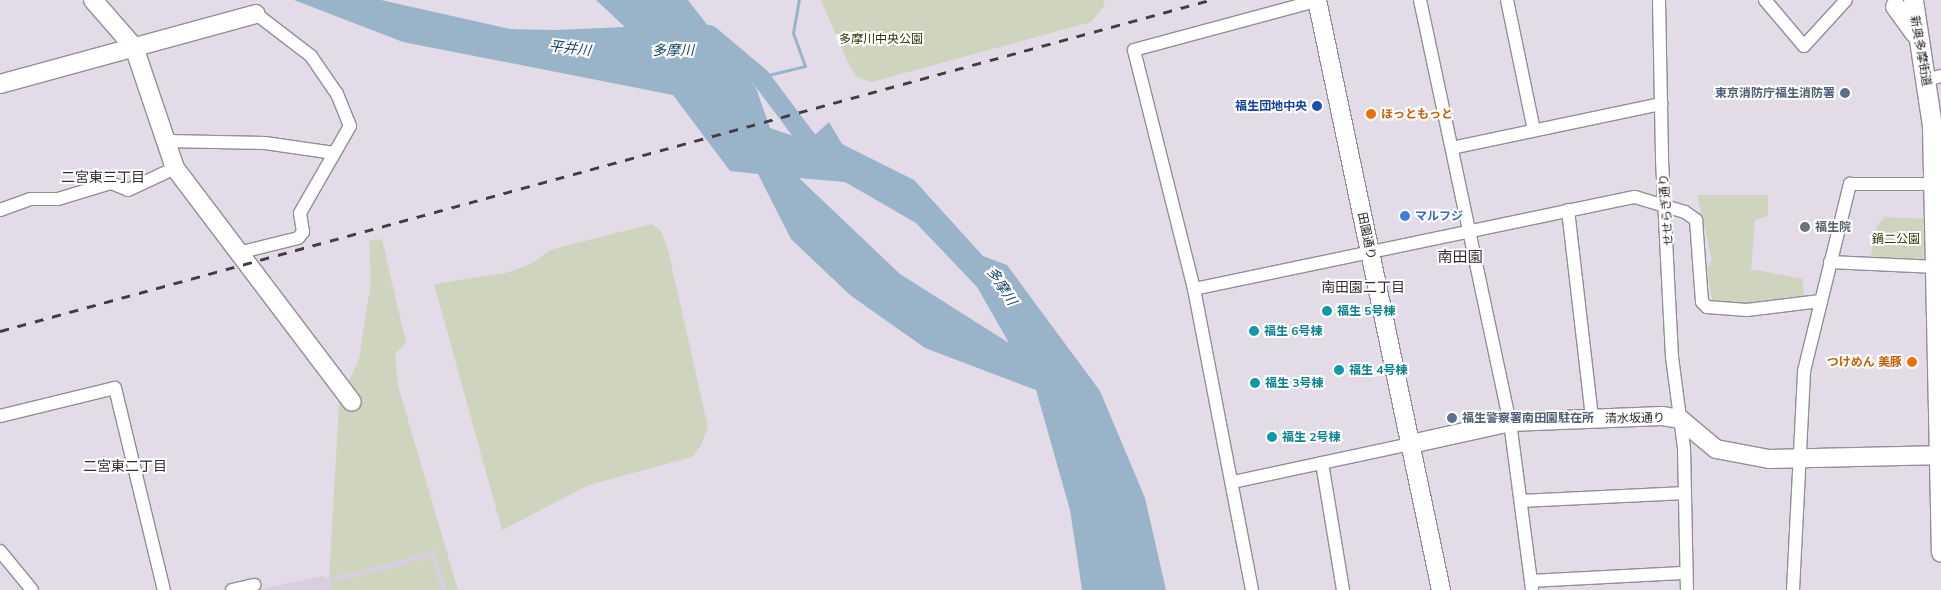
<!DOCTYPE html>
<meta charset="utf-8">
<style>
body{margin:0}
#map{position:relative;width:1941px;height:590px;overflow:hidden;background:#e3dce8;font-family:Mulish,"Noto Sans JP",sans-serif}
div>[style]{position:absolute}
[style*='--x']{left:calc(var(--x)*1px);top:calc(var(--y)*1px);width:calc(var(--w)*1px);rotate:calc(var(--a)*1deg)}
.built>*{inset:0;background:#d8cedf}
.green>*{inset:0;background:#ced4be}
.water>*{inset:0;background:#99b4c9}
.stream>*{height:3px;margin:-1.5px;padding:0 1.5px;transform-origin:1.5px;border-radius:1.5px;background:#99b4c9}
.river>*{height:19px;margin:-9.5px;padding:0 9.5px;transform-origin:9.5px;border-radius:9.5px;background:#99b4c9}
.roads{filter:drop-shadow(1px 0 #948d98) drop-shadow(-1px 0 #948d98) drop-shadow(0 1px #948d98) drop-shadow(0 -1px #948d98)}
.street>*{height:12px;margin:-6px;padding:0 6px;transform-origin:6px;border-radius:6px;background:#fff}
.secondary>*{height:18px;margin:-9px;padding:0 9px;transform-origin:9px;border-radius:9px;background:#fff}
.primary>*{height:19px;margin:-9.5px;padding:0 9.5px;transform-origin:9.5px;border-radius:9.5px;background:#fff}
.rail>*{height:3px;margin-top:-1.5px;transform-origin:0;background:repeating-linear-gradient(90deg,#403e43 0 9px,transparent 0 18px)}
.dots>*{width:14px;height:14px;translate:-50% -50%;box-sizing:border-box;border:2px solid #fff;border-radius:50%}
span{translate:-50% -50%;white-space:nowrap;text-align:center;line-height:1.15;-webkit-text-stroke:4px #fff;paint-order:stroke}
.park-label{font-size:12px;color:#303904}
.street-label{font-size:12px;color:#28262a}
.service-label{font-size:12px;color:#4e5e75;font-weight:700}
.right{translate:-100% -50%;text-align:right}
.left{translate:0 -50%;text-align:left}
.transit-label{font-size:12px;color:#164399;font-weight:700}
.food-label{font-size:12px;color:#c56008;font-weight:700}
.shop-label{font-size:12px;color:#366cbe;font-weight:700}
.worship-label{font-size:12px;color:#5b616d;font-weight:700}
.culture-label{font-size:12px;color:#0d838f;font-weight:700}
.water-label{font-size:14px;color:#154563;font-style:italic}
.neighbourhood-label{font-size:14px;color:#312b34}
.quarter-label{font-size:15px;color:#312b34}
</style>
<div id="map">
<div class="built">
<i style="clip-path:polygon(434px 551px,446px 590px,256px 590px,323px 576px,329px 579px)"></i>
</div>
<div class="green">
<i style="clip-path:polygon(821px 0,1103px 0,1105px 5px,1091px 22px,872px 82px,858px 78px,850px 67px)"></i>
<i style="clip-path:polygon(1697px 195px,1768px 195px,1768px 216px,1755px 220px,1751px 269px,1803px 279px,1804px 298px,1713px 306px,1707px 268px,1712px 260px)"></i>
<i style="clip-path:polygon(1885px 217px,1924px 219px,1923px 263px,1870px 259px,1877px 226px)"></i>
<i style="clip-path:polygon(652px 224px,661px 231px,668px 250px,708px 427px,701px 445px,692px 457px,589px 485px,502px 530px,434px 284px,506px 273px,531px 264px,550px 250px)"></i>
<i style="clip-path:polygon(382px 239px,406px 343px,395px 354px,398px 386px,458px 590px,446px 590px,434px 551px,329px 579px,339px 404px,359px 359px,371px 282px,369px 241px)"></i>
<i style="clip-path:polygon(432px 557px,441px 590px,331px 590px,331px 583px)"></i>
</div>
<div class="water">
<i style="clip-path:polygon(evenodd,294px 0,381px 0,510px 29px,555px 30px,625px 27px,596px 0,688px 0,756px 88px,770px 128px,808px 141px,829px 122px,842px 144px,914px 180px,983px 256px,1007px 265px,1100px 391px,1145px 498px,1166px 590px,1082px 590px,1070px 510px,1036px 390px,925px 348px,850px 295px,791px 239px,758px 174px,730px 171px,673px 95px,403px 42px,294px 0,799px 178px,845px 182px,916px 223px,977px 287px,1009px 343px,900px 274px,799px 178px)"></i>
</div>
<div class="stream">
<i style="--x:760;--y:77;--w:46;--a:-13.7"></i>
<i style="--x:805;--y:66;--w:35;--a:-110"></i>
<i style="--x:793;--y:33;--w:34;--a:-80"></i>
</div>
<div class="river">
<i style="--x:709;--y:34;--w:67;--a:40.1"></i>
<i style="--x:760;--y:77;--w:80;--a:53.1"></i>
<i style="--x:808;--y:141;--w:25;--a:29"></i>
</div>
<div class="roads">
<div class="street">
<i style="--x:1420;--y:0;--w:431;--a:78"></i>
<i style="--x:1510;--y:422;--w:169;--a:82.5"></i>
<i style="--x:1507;--y:0;--w:133;--a:78.3"></i>
<i style="--x:1659;--y:0;--w:160;--a:88.9"></i>
<i style="--x:1662;--y:160;--w:197;--a:87.1"></i>
<i style="--x:1672;--y:357;--w:92;--a:82.5"></i>
<i style="--x:1684;--y:448;--w:142;--a:88.8"></i>
<i style="--x:1765;--y:0;--w:60;--a:49.7"></i>
<i style="--x:1804;--y:46;--w:62;--a:-47.6"></i>
<i style="--x:1926;--y:80;--w:16;--a:-15"></i>
<i style="--x:166;--y:141;--w:99;--a:1.2"></i>
<i style="--x:265;--y:143;--w:70;--a:8.2"></i>
<i style="--x:1452;--y:148;--w:214;--a:-11.9"></i>
<i style="--x:0;--y:210;--w:32;--a:-20"></i>
<i style="--x:30;--y:199;--w:28;--a:0"></i>
<i style="--x:58;--y:199;--w:55;--a:-16.8"></i>
<i style="--x:111;--y:183;--w:18;--a:22"></i>
<i style="--x:128;--y:190;--w:52;--a:-25.1"></i>
<i style="--x:1568;--y:210;--w:210;--a:83.4"></i>
<i style="--x:242;--y:252;--w:58;--a:-14"></i>
<i style="--x:298;--y:238;--w:8;--a:-50"></i>
<i style="--x:303;--y:232;--w:19;--a:-99"></i>
<i style="--x:300;--y:213;--w:100;--a:-60.1"></i>
<i style="--x:350;--y:126;--w:35;--a:-112"></i>
<i style="--x:337;--y:94;--w:46;--a:-124.4"></i>
<i style="--x:311;--y:56;--w:69;--a:-142.6"></i>
<i style="--x:1830;--y:262;--w:106;--a:2.7"></i>
<i style="--x:1194;--y:289;--w:450;--a:-11.8"></i>
<i style="--x:1635;--y:197;--w:52;--a:16.7"></i>
<i style="--x:1685;--y:212;--w:14;--a:36"></i>
<i style="--x:1696;--y:220;--w:82;--a:85.8"></i>
<i style="--x:1702;--y:302;--w:7;--a:45"></i>
<i style="--x:1707;--y:307;--w:40;--a:4.3"></i>
<i style="--x:1747;--y:310;--w:74;--a:-7"></i>
<i style="--x:0;--y:416;--w:118;--a:-13.7"></i>
<i style="--x:115;--y:388;--w:208;--a:76.4"></i>
<i style="--x:1322;--y:463;--w:129;--a:80.6"></i>
<i style="--x:1233;--y:482;--w:182;--a:-12.1"></i>
<i style="--x:1521;--y:501;--w:164;--a:-2.8"></i>
<i style="--x:0;--y:551;--w:50;--a:50.6"></i>
<i style="--x:1531;--y:581;--w:155;--a:-3"></i>
<i style="--x:232;--y:590;--w:23;--a:-13"></i>
<i style="--x:1252;--y:590;--w:307;--a:-100.9"></i>
<i style="--x:1194;--y:289;--w:246;--a:-104.1"></i>
<i style="--x:1134;--y:50;--w:192;--a:-15.1"></i>
<i style="--x:1793;--y:590;--w:219;--a:-87.1"></i>
<i style="--x:1804;--y:371;--w:193;--a:-76.2"></i>
<i style="--x:1850;--y:184;--w:84;--a:0"></i>
</div>
<div class="secondary">
<i style="--x:93;--y:0;--w:62;--a:48.9"></i>
<i style="--x:134;--y:47;--w:128;--a:71.3"></i>
<i style="--x:175;--y:168;--w:293;--a:52.9"></i>
<i style="--x:1317;--y:0;--w:603;--a:78.13"></i>
<i style="--x:0;--y:84;--w:265;--a:-15.3"></i>
<i style="--x:1411;--y:444;--w:101;--a:-12.5"></i>
<i style="--x:1510;--y:422;--w:152;--a:-2.3"></i>
<i style="--x:1662;--y:416;--w:18;--a:9"></i>
<i style="--x:1680;--y:419;--w:47;--a:39.8"></i>
<i style="--x:1716;--y:449;--w:54;--a:10.7"></i>
<i style="--x:1769;--y:459;--w:170;--a:-1.3"></i>
</div>
<div class="primary">
<i style="--x:1913;--y:0;--w:127;--a:81.4"></i>
<i style="--x:1932;--y:126;--w:426;--a:88.8"></i>
<i style="--x:1895;--y:6;--w:34;--a:54"></i>
</div>
</div>
<div class="rail">
<i style="--x:0;--y:331;--w:1254;--a:-15.3"></i>
</div>
<div class="dots">
<i style="left:1845px;top:93px;background:#5c6f8a"></i>
<i style="left:1317px;top:106px;background:#1a4fb4"></i>
<i style="left:1371px;top:114px;background:#e8710a"></i>
<i style="left:1405px;top:216px;background:#3f7fe0"></i>
<i style="left:1805px;top:227px;background:#6b7280"></i>
<i style="left:1327px;top:311px;background:#0f9aa8"></i>
<i style="left:1254px;top:331px;background:#0f9aa8"></i>
<i style="left:1912px;top:362px;background:#e8710a"></i>
<i style="left:1339px;top:370px;background:#0f9aa8"></i>
<i style="left:1255px;top:383px;background:#0f9aa8"></i>
<i style="left:1452px;top:418px;background:#5c6f8a"></i>
<i style="left:1272px;top:437px;background:#0f9aa8"></i>
</div>
<div class="park-label">
<span style="left:881px;top:39px">多摩川中央公園</span>
<span style="left:1896px;top:239px">鍋二公園</span>
</div>
<div class="street-label">
<span style="left:1921px;top:51px;rotate:80deg">新奥多摩街道</span>
<span style="left:1666px;top:210px;rotate:-94deg">せせらぎ通り</span>
<span style="left:1367px;top:236px;rotate:78deg">田園通り</span>
<span style="left:1635px;top:418px;rotate:-1deg">清水坂通り</span>
</div>
<div class="service-label">
<span class="right" style="left:1835px;top:93px">東京消防庁福生消防署</span>
<span class="left" style="left:1462px;top:418px">福生警察署南田園駐在所</span>
</div>
<div class="transit-label">
<span class="right" style="left:1307px;top:106px">福生団地中央</span>
</div>
<div class="food-label">
<span class="left" style="left:1381px;top:114px">ほっともっと</span>
<span class="right" style="left:1902px;top:362px">つけめん 美豚</span>
</div>
<div class="shop-label">
<span class="left" style="left:1415px;top:216px">マルフジ</span>
</div>
<div class="worship-label">
<span class="left" style="left:1815px;top:227px">福生院</span>
</div>
<div class="culture-label">
<span class="left" style="left:1337px;top:311px">福生 5号棟</span>
<span class="left" style="left:1264px;top:331px">福生 6号棟</span>
<span class="left" style="left:1349px;top:370px">福生 4号棟</span>
<span class="left" style="left:1265px;top:383px">福生 3号棟</span>
<span class="left" style="left:1282px;top:437px">福生 2号棟</span>
</div>
<div class="water-label">
<span style="left:570px;top:48px;rotate:7deg">平井川</span>
<span style="left:673px;top:50px">多摩川</span>
<span style="left:1002px;top:286px;rotate:57deg">多摩川</span>
</div>
<div class="neighbourhood-label">
<span style="left:103px;top:177px">二宮東三丁目</span>
<span style="left:1363px;top:287px">南田園二丁目</span>
<span style="left:125px;top:466px">二宮東二丁目</span>
</div>
<div class="quarter-label">
<span style="left:1460px;top:257px">南田園</span>
</div>
</div>
